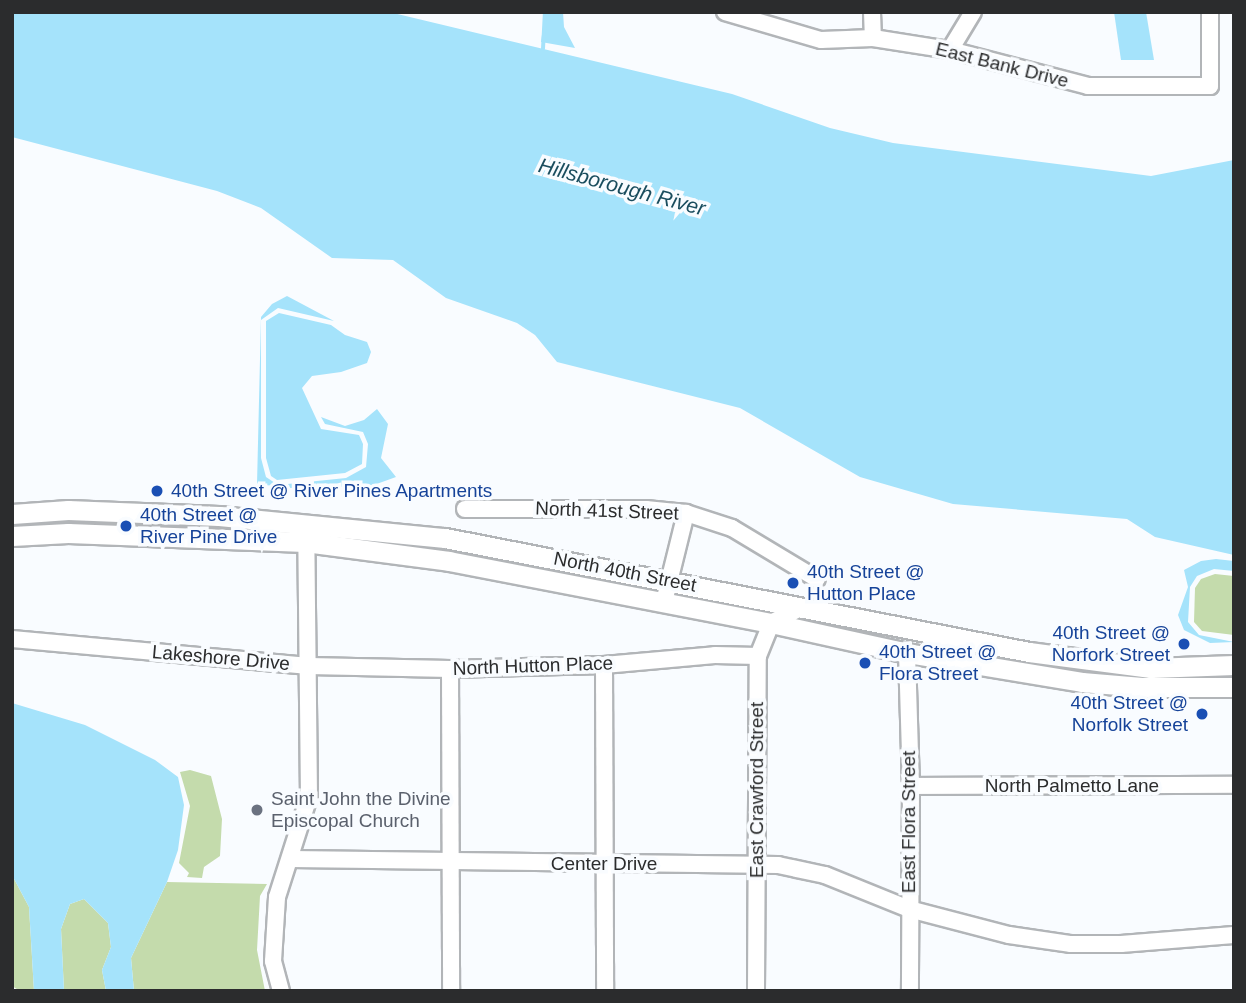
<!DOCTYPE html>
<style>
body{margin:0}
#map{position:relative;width:1246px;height:1003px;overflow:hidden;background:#f9fcff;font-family:Helvetica,sans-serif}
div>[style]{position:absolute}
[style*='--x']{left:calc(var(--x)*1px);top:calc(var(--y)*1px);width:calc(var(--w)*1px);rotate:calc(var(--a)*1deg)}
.green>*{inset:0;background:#c4dbac}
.water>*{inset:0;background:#a5e3fb}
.stream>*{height:3.5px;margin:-1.75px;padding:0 1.75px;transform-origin:1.75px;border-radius:1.75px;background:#a5e3fb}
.roads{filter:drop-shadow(2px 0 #b2b5b8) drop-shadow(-2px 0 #b2b5b8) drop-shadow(0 2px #b2b5b8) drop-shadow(0 -2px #b2b5b8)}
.minor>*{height:16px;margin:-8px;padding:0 8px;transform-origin:8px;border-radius:8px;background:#fff}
.major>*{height:19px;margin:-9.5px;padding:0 9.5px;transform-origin:9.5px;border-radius:9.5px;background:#fff}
.dots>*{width:19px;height:19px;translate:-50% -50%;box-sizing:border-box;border:4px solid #f9fcff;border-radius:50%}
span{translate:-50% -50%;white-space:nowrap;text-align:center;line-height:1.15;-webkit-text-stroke:7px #f9fcff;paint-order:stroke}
.street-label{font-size:19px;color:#2b2c2d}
.transit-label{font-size:19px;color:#164399}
.left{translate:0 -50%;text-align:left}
.right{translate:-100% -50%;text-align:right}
.worship-label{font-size:19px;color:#5b616d}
.water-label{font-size:21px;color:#1a4d5e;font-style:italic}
.frame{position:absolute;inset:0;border:14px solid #2b2c2d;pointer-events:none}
</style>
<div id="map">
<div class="green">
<i style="clip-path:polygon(1215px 574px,1234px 576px,1234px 635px,1202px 631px,1194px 622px,1195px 588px,1201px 579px)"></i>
<i style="clip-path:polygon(190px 770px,211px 776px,222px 819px,220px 856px,204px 867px,202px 878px,187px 877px,189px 873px,179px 863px,190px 806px,180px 772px)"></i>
<i style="clip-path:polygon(12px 875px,29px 907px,34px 991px,20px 991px,12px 986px)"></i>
<i style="clip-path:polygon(167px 882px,267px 884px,260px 896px,257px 950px,265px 991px,134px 991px,131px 958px)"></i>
<i style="clip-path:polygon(84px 899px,108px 923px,111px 947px,102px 970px,106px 991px,64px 991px,61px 929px,70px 904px)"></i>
</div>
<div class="water">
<i style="clip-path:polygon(12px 12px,389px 12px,732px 94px,830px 128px,893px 143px,1151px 176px,1234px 160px,1234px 555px,1155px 537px,1127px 519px,953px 504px,860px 477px,740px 408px,557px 362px,535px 335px,517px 323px,446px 298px,393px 260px,332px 258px,261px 208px,217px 191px,12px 137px)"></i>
<i style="clip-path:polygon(545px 12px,563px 12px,564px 27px,575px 48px,541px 42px)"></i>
<i style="clip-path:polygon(1114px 12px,1146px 12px,1154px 60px,1121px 60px)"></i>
<i style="clip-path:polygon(287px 296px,334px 321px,278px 308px,261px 320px,261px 458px,266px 477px,278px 485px,346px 478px,366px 467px,368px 444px,363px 432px,325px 424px,321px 417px,345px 426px,364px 420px,377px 409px,388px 424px,381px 458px,396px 477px,371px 486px,291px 488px,257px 484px,261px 317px,272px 304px)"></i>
<i style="clip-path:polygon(279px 313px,331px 325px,345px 335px,367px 342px,371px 352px,367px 363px,341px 372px,312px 376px,302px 388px,321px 429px,359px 435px,363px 444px,362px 464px,345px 473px,277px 480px,271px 476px,266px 458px,266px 321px)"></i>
<i style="clip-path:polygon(1216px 559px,1234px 561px,1234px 571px,1214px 569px,1197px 576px,1190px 587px,1188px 622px,1199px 635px,1234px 642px,1210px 643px,1184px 630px,1178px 615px,1188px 587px,1184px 570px,1201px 561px)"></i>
<i style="clip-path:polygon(12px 703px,85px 725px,155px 760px,178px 777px,184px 805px,178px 850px,167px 882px,131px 958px,134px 991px,106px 991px,102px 970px,111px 947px,108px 923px,84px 899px,70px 904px,61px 929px,64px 991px,34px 991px,29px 907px,12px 875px)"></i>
</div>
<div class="stream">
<i style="--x:543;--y:49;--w:37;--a:-87"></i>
</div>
<div class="roads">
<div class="minor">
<i style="--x:725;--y:12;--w:100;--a:16.3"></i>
<i style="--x:821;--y:40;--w:52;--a:-2.2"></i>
<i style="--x:873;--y:38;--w:78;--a:8.9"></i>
<i style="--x:950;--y:50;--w:143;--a:14.6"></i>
<i style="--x:1088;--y:86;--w:122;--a:0"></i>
<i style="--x:1210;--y:86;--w:74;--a:-90"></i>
<i style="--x:872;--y:12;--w:26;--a:88"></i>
<i style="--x:950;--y:50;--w:44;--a:-58.8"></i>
<i style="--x:465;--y:509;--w:181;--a:0"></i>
<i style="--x:646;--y:509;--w:40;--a:5.7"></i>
<i style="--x:686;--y:513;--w:48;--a:18.1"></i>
<i style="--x:732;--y:528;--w:99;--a:31"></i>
<i style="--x:664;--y:602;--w:92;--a:-76.1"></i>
<i style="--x:12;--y:639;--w:298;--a:5.2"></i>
<i style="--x:309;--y:666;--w:141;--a:1.2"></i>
<i style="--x:450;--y:669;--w:154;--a:-1.5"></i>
<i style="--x:604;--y:665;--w:111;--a:-5.1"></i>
<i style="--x:715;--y:655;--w:43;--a:1.3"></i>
<i style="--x:907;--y:653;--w:133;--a:88.3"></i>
<i style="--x:911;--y:786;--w:205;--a:90.3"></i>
<i style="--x:604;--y:665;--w:326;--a:89.8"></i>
<i style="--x:450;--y:669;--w:322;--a:89.8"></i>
<i style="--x:911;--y:786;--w:323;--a:-0.2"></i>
<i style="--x:291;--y:859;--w:487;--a:0.7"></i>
<i style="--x:778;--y:865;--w:48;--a:12"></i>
<i style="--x:825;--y:875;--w:91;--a:22"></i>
<i style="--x:909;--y:909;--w:103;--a:14.6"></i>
<i style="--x:1009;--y:935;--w:63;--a:8.3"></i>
<i style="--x:1071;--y:944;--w:50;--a:0"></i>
<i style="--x:1121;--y:944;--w:113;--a:-4.6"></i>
<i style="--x:281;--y:991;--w:31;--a:-105"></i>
<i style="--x:273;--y:961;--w:64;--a:-86.4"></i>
<i style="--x:277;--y:897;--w:105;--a:-72.3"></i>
<i style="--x:309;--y:797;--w:265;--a:-90.6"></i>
<i style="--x:756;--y:991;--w:335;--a:-89.7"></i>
<i style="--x:758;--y:656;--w:35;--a:-68"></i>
<i style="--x:771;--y:623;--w:30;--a:-27"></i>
</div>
<div class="major">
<i style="--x:12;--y:514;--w:56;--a:-4.1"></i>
<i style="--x:68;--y:510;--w:151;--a:2.3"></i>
<i style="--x:219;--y:516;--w:227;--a:5.6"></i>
<i style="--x:445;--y:538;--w:595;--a:11.05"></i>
<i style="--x:1029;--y:652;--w:123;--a:7.5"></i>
<i style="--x:1151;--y:668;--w:83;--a:-2.1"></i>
<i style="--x:12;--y:536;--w:56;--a:-3.1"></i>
<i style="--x:68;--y:533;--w:237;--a:2.2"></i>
<i style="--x:305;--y:542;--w:145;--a:7.5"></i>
<i style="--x:449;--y:561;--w:328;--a:10.9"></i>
<i style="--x:771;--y:623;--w:139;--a:12.4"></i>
<i style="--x:907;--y:653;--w:177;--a:9.4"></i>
<i style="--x:1082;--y:682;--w:60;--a:4.8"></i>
<i style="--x:1142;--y:687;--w:92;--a:0"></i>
</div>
</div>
<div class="dots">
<i style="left:157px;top:491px;background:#1a4fb4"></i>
<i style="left:126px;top:526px;background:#1a4fb4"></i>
<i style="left:793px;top:583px;background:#1a4fb4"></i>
<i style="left:1184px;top:644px;background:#1a4fb4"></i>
<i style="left:865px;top:663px;background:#1a4fb4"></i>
<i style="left:1202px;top:714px;background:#1a4fb4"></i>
<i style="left:257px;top:810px;background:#6b7280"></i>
</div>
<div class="street-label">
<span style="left:1002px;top:65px;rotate:14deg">East Bank Drive</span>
<span style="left:607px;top:511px;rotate:2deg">North 41st Street</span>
<span style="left:625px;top:572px;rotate:11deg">North 40th Street</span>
<span style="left:221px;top:658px;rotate:5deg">Lakeshore Drive</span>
<span style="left:533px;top:666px;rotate:-2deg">North Hutton Place</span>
<span style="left:1072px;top:786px">North Palmetto Lane</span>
<span style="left:757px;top:790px;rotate:-90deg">East Crawford Street</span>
<span style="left:909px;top:822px;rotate:-90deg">East Flora Street</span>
<span style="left:604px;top:864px">Center Drive</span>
</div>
<div class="transit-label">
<span class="left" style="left:171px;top:491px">40th Street @ River Pines Apartments</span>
<span class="left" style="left:140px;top:526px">40th Street @<br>River Pine Drive</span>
<span class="left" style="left:807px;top:583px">40th Street @<br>Hutton Place</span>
<span class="right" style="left:1170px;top:644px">40th Street @<br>Norfork Street</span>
<span class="left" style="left:879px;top:663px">40th Street @<br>Flora Street</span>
<span class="right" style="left:1188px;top:714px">40th Street @<br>Norfolk Street</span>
</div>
<div class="worship-label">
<span class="left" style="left:271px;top:810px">Saint John the Divine<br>Episcopal Church</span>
</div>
<div class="water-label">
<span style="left:622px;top:187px;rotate:15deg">Hillsborough River</span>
</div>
<div class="frame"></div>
</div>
